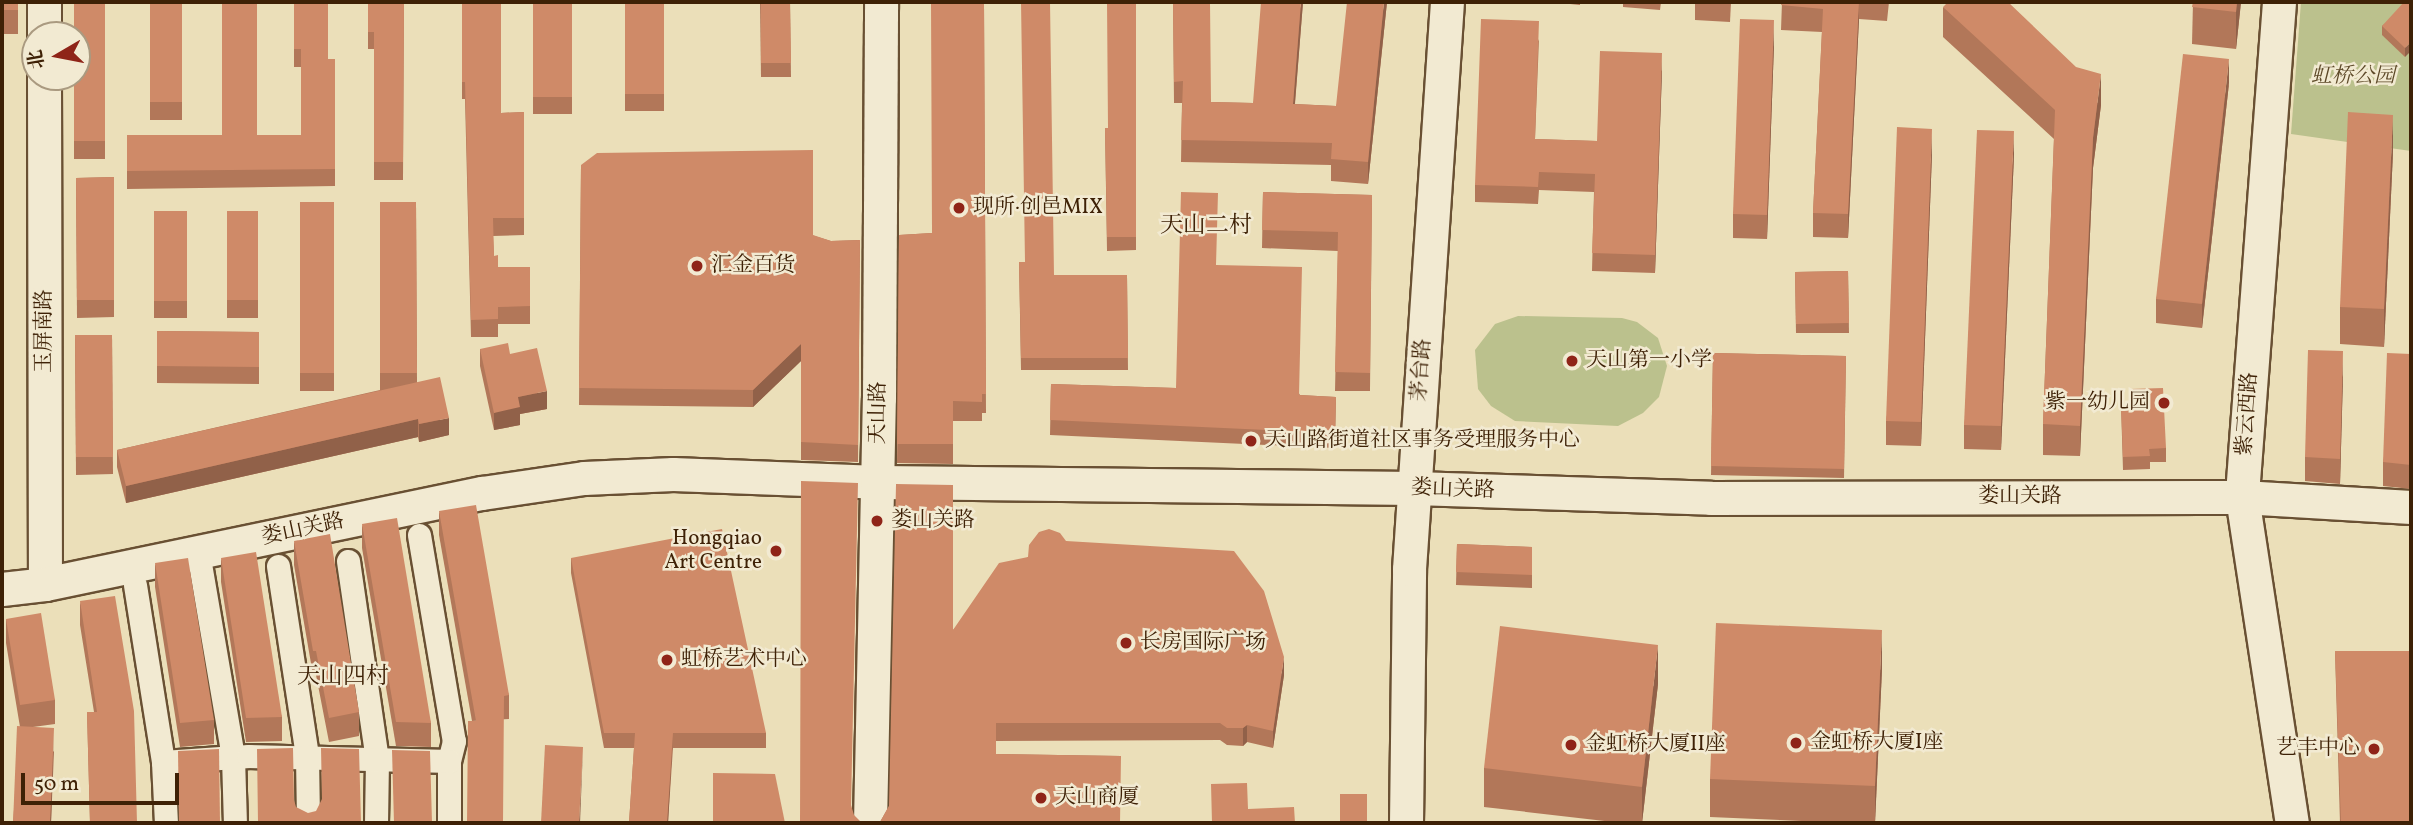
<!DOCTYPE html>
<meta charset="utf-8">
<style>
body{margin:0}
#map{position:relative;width:2413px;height:825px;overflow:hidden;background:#ebdfb9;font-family:Vollkorn,"Noto Serif SC",serif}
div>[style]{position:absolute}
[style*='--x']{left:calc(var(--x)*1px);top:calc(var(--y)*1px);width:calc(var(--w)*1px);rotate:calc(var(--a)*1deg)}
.green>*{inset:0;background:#bbc18d}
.roads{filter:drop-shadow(2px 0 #695033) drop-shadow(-2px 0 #695033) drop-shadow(0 2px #695033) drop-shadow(0 -2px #695033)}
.street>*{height:23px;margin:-11.5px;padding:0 11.5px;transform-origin:11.5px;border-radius:11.5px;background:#f2ead2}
.secondary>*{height:33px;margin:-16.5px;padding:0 16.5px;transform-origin:16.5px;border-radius:16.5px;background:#f2ead2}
.wall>*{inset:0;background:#b27759}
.shaded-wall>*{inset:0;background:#916149}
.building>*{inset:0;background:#cf8a68}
.dots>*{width:19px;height:19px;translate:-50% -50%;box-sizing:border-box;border:4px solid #f2ead2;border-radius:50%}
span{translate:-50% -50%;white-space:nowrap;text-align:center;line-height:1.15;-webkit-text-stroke:5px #f2ead2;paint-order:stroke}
.park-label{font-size:21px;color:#5d4928;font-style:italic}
.poi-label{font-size:21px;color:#3e2106}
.left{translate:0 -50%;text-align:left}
.right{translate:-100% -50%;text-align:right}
.street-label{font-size:21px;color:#3e2106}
.neighbourhood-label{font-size:23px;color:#3e2106}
.frame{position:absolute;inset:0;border:4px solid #3e2106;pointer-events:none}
.north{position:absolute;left:21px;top:21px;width:70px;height:70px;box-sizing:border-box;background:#f2ead2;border:2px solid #aa9a80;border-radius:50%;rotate:260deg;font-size:19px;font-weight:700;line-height:28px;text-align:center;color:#3e2106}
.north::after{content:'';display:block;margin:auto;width:24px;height:32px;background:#8f2418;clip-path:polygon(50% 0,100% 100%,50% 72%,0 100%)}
.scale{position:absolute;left:21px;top:773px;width:158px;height:32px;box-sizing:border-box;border:4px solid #3e2106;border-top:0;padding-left:9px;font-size:21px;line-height:24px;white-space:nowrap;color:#3e2106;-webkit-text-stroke:5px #f2ead2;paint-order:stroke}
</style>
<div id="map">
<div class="green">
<i style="clip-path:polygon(2301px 2px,2411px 2px,2411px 151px,2291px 134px)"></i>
<i style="clip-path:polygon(1518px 316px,1622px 318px,1637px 322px,1658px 338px,1667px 366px,1659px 397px,1643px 413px,1618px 426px,1515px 421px,1491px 406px,1478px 389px,1475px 350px,1495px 324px)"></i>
</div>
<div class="roads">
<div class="street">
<i style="--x:419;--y:535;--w:209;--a:80.4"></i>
<i style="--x:454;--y:741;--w:21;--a:104"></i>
<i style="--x:449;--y:761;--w:62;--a:90"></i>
<i style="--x:198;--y:552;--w:208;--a:80.3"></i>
<i style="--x:233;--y:757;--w:66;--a:88.3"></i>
<i style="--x:348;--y:561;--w:201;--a:81.7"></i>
<i style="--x:377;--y:760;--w:63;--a:90.9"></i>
<i style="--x:278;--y:566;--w:192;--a:81.3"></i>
<i style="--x:307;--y:756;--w:67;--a:89.1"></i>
<i style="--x:135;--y:585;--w:179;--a:81"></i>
<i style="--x:163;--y:762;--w:61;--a:87.2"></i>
<i style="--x:163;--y:762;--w:86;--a:-4"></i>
<i style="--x:249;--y:756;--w:200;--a:1.4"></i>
</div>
<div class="secondary">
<i style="--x:44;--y:2;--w:33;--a:90"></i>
<i style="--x:2279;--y:2;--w:496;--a:94.3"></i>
<i style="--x:2242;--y:497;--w:330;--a:81.3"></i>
<i style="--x:44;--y:77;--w:507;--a:89.89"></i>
<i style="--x:2;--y:589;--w:43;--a:-6.6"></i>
<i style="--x:45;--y:584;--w:446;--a:-11.8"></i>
<i style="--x:482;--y:493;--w:103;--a:-8.4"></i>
<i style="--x:584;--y:478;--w:89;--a:-2.6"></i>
<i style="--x:673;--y:474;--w:205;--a:2.2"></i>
<i style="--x:878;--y:482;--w:536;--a:0.64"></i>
<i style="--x:1414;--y:488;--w:297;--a:1.9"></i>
<i style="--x:1711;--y:498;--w:531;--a:-0.11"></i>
<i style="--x:2242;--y:497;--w:169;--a:3.4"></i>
<i style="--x:870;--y:823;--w:425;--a:-88.8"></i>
<i style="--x:879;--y:398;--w:396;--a:-89.7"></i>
<i style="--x:1406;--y:823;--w:254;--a:-89.3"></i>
<i style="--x:1409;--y:569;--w:568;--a:-86.17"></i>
</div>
</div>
<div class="wall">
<i style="clip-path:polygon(2px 2px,18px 2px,18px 34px,2px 34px)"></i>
<i style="clip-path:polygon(105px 2px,105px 159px,74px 159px,74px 77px)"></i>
<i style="clip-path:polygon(150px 2px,182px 2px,182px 120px,150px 120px)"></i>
<i style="clip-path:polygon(294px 2px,328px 59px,335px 59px,335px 186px,127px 189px,127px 135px,301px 135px,301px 67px,294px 67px)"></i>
<i style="clip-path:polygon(368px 2px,404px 2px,403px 180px,374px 180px,374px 49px,368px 49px)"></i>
<i style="clip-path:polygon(462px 2px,501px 113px,524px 112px,524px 235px,493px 236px,494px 256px,498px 267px,530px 267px,530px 324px,498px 324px,498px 337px,471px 337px,465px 99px,462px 99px)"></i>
<i style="clip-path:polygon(533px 2px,572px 2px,572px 114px,533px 114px)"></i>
<i style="clip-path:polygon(625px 2px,664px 2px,664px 111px,625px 111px)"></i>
<i style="clip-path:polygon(760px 2px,790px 2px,791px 77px,761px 77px)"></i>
<i style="clip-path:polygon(984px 2px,986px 413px,982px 413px,982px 421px,953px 421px,953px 464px,897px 463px,899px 235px,932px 233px)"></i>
<i style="clip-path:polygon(1136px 2px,1136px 250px,1107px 251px,1105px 128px,1108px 128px)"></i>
<i style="clip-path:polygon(1173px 2px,1211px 102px,1253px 103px,1303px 2px,1295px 104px,1336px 106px,1387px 2px,1368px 184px,1331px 181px,1331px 165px,1181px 162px,1182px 103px,1174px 103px)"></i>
<i style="clip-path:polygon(1550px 2px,1580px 2px,1580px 5px)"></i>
<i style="clip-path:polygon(1623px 2px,1661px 2px,1660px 10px,1623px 7px)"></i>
<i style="clip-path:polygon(1695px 2px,1731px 2px,1730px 22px,1695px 20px)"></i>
<i style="clip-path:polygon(1782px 2px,1889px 2px,1887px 21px,1859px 19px,1848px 238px,1813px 237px,1813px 213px,1822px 32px,1781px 30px)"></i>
<i style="clip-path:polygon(2193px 2px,2241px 2px,2236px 49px,2192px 44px)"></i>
<i style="clip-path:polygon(2411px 2px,2405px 57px,2382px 35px,2382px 26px)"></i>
<i style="clip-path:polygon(1943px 7px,2101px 105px,2093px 168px,2080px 456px,2043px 455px,2043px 424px,2054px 139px,1943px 37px)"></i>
<i style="clip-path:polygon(1539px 39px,1535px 139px,1597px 141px,1662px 70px,1655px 273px,1592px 271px,1594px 192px,1539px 190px,1538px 204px,1475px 202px,1475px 185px)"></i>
<i style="clip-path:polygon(1774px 44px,1767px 239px,1733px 238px,1733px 214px)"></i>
<i style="clip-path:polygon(2229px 83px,2202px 328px,2156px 323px,2156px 299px)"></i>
<i style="clip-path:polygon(2393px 152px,2384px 347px,2340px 344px,2340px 307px)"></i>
<i style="clip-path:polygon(1932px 153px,1921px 446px,1886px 445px,1886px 421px)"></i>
<i style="clip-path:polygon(2014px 155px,2001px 450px,1964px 449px,1964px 425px)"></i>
<i style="clip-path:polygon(581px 165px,831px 241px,860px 240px,858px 462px,801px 460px,801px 361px,753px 407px,579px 405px)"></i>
<i style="clip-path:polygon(114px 177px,114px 317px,77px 318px,76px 178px)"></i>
<i style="clip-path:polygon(1263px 192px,1372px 195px,1370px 391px,1335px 391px,1338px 251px,1262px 248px)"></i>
<i style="clip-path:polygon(300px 202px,334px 202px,334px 391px,300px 391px)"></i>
<i style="clip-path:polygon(380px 202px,416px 202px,417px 382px,449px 435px,419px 442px,418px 437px,126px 503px,117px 467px,117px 450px,380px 390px)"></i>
<i style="clip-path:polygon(154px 211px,187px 211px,187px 318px,154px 318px)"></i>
<i style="clip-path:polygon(227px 211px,258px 211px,258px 318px,227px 318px)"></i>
<i style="clip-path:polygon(1019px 262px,1054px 275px,1127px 275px,1128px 370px,1021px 370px)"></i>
<i style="clip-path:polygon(1217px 265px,1300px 395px,1336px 397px,1335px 448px,1050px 435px,1051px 384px,1176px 388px)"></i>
<i style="clip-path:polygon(1848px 271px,1849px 333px,1796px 333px,1795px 272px)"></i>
<i style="clip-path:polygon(157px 331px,259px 332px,259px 384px,157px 383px)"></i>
<i style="clip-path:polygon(75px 335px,112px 335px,113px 474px,76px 475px)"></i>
<i style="clip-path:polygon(480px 349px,510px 354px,547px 409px,520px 414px,520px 425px,494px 430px,480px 366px)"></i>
<i style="clip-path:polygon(1713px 353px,1846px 356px,1844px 478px,1711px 475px)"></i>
<i style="clip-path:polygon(2411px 354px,2411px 489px,2383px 486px,2383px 462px)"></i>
<i style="clip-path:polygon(2343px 375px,2340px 484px,2305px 481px,2305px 457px)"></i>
<i style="clip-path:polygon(2121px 405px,2166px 448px,2166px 462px,2150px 462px,2150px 469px,2123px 470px)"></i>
<i style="clip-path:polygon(439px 511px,509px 695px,509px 719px,472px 721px,439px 535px)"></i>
<i style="clip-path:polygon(362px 524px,431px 723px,431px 747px,396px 746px,362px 548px)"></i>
<i style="clip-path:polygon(294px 541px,359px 712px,359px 736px,329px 742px,316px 675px,313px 675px,294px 565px)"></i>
<i style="clip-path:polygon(1066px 541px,1284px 675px,1273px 748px,1247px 742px,1243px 746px,1227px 745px,1220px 740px,996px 741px,996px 754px,1121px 756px,880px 822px,889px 806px,953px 630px,1028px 557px)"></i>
<i style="clip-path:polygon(1457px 544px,1532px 547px,1532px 588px,1456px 585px)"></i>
<i style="clip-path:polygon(221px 558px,282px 717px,282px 741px,246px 742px,221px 582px)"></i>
<i style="clip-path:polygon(571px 558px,766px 733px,766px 748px,673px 748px,668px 823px,629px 823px,634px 748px,604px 748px,571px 573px)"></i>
<i style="clip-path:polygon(155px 563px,214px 720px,214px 744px,180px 747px,155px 587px)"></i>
<i style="clip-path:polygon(80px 601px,137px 823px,90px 823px,87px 712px,94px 712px,80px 625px)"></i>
<i style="clip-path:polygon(6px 619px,55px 700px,55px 724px,33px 727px,54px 752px,51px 823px,13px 823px,20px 727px,6px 643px)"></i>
<i style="clip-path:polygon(2335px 651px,2411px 823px,2340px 823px)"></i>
<i style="clip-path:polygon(1882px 669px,1875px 823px,1849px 823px,1710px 817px,1710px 779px)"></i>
<i style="clip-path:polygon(1658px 684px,1642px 823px,1622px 823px,1484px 807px,1484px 768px)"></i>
</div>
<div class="shaded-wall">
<i style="clip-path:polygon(1301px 2px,1303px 2px,1293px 126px,1293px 104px)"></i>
<i style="clip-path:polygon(1384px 2px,1387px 2px,1368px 184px,1368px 162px)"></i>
<i style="clip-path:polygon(1859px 2px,1859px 19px,1848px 238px,1848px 214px)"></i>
<i style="clip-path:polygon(2237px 2px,2241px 2px,2236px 49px,2236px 12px)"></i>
<i style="clip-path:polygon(1774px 20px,1774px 44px,1767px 239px,1767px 215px)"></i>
<i style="clip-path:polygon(2411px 42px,2411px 51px,2405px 57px,2405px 48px)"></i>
<i style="clip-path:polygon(1662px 53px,1662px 70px,1655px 273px,1655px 255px)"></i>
<i style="clip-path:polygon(2229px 59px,2229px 83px,2202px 328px,2202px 304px)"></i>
<i style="clip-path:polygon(2101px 74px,2101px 105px,2093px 168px,2080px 456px,2080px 426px,2093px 138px)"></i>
<i style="clip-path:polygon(2393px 115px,2393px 152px,2384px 347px,2384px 309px)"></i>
<i style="clip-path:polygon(1932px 129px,1932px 153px,1921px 446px,1921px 422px)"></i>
<i style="clip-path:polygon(2014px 131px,2014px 155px,2001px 450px,2001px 426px)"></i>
<i style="clip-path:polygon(801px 344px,801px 361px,753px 407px,753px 390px)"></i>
<i style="clip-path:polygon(2343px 351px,2343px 375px,2340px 484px,2340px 459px)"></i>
<i style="clip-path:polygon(547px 391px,547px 409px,520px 414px,520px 425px,494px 430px,494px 413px,518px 397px)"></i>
<i style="clip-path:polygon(449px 418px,449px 435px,419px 442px,419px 424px)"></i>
<i style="clip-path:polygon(418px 419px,418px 437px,126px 503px,126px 486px)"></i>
<i style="clip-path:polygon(1882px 630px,1882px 669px,1875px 823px,1875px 786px)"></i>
<i style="clip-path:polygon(1658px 645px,1658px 684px,1642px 823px,1642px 787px)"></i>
<i style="clip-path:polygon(1284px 657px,1284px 675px,1273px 748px,1273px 731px)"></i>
<i style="clip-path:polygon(1247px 725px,1247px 742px,1243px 746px,1243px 728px)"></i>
<i style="clip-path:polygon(54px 728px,51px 823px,50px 823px)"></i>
<i style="clip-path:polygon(673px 733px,668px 823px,667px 823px)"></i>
<i style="clip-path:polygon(583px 747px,580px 823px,579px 823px)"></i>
</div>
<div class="building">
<i style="clip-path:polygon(2px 2px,18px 2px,18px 10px,2px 10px)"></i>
<i style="clip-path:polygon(74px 2px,105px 2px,105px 141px,74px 141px,74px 77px,77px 77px,77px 35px,74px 35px)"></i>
<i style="clip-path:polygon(150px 2px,182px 2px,182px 102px,150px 102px)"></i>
<i style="clip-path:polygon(222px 2px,257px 2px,257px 135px,301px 135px,301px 49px,294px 49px,294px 2px,328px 2px,328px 59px,335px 59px,335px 169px,127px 171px,127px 135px,222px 135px)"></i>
<i style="clip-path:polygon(368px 2px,404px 2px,403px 162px,374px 162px,374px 32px,368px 32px)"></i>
<i style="clip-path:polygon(462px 2px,501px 2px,501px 113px,524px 112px,524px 218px,493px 218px,494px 256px,498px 255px,498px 267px,530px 267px,530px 306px,498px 307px,498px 319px,471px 320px,465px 82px,462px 82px)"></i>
<i style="clip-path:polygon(533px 2px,572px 2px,572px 97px,533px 97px)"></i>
<i style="clip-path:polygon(625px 2px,664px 2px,664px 94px,625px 94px)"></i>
<i style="clip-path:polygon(761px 2px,790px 2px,791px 63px,761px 63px)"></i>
<i style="clip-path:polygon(931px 2px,984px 2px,986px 394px,982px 394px,982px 402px,953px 401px,953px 444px,897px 444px,899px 235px,932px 233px)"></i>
<i style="clip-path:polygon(1021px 2px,1050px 2px,1054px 275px,1127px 275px,1128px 358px,1021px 358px,1019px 262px,1025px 262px)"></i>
<i style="clip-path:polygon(1107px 2px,1136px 2px,1136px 237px,1107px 237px,1105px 128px,1108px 128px)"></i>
<i style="clip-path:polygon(1173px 2px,1210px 2px,1211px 102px,1253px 103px,1261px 2px,1301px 2px,1293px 104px,1336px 106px,1347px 2px,1384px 2px,1368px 162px,1331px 159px,1332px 143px,1181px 140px,1183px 81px,1174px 82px)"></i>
<i style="clip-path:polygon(1782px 2px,1859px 2px,1848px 214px,1813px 213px,1823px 9px,1781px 5px)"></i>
<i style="clip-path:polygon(1948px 2px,2008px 2px,2076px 67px,2101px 74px,2093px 138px,2080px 426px,2043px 424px,2055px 110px,1943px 7px)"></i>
<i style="clip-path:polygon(2193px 2px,2237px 2px,2236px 12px,2192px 7px)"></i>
<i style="clip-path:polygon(2404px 2px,2411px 2px,2411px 42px,2405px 48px,2382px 26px)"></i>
<i style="clip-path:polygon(1481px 19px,1539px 21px,1535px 139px,1597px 141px,1600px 51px,1662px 53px,1655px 255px,1592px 253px,1595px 174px,1539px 172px,1538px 187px,1475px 185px)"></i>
<i style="clip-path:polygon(1740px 19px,1774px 20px,1767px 215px,1733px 214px)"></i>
<i style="clip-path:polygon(2183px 54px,2229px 59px,2202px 304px,2156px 299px)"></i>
<i style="clip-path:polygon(2348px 112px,2393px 115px,2384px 309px,2340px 307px)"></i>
<i style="clip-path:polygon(1897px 127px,1932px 129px,1921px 422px,1886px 421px)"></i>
<i style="clip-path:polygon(1977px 130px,2014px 131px,2001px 426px,1964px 425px)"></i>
<i style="clip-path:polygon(813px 150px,813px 235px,831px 241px,860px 240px,858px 445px,801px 442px,801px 344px,753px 390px,579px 388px,581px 165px,597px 153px)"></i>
<i style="clip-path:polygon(114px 177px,114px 300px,77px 300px,76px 178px)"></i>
<i style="clip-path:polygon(1181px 192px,1218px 193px,1216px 265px,1302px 267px,1299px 395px,1336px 397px,1335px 433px,1050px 420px,1051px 384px,1176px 388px)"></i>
<i style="clip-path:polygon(1263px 192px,1372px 195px,1370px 373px,1335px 372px,1338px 232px,1262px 230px)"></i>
<i style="clip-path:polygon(300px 202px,334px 202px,334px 373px,300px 373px)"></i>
<i style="clip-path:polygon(380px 202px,416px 202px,417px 373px,380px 373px)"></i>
<i style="clip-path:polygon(154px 211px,187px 211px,187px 301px,154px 301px)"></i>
<i style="clip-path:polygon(227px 211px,258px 211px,258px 300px,227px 300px)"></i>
<i style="clip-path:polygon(1848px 271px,1849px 323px,1796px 324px,1795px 272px)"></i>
<i style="clip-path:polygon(157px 331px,259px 332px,259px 367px,157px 366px)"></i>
<i style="clip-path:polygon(75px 335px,112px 335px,113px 457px,76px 457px)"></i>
<i style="clip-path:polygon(508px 343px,510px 354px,537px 348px,547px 391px,518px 397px,520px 407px,494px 413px,480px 349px)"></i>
<i style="clip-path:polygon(2308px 350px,2343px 351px,2340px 459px,2305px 457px)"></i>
<i style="clip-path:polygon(1713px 353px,1846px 356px,1844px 469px,1711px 466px)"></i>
<i style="clip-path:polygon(2387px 353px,2411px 354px,2411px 465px,2383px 462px)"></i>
<i style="clip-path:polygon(440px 377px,449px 418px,419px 424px,418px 419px,126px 486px,117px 450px)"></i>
<i style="clip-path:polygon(2163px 388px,2166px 448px,2149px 449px,2150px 456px,2123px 457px,2121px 405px,2130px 405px,2130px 389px)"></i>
<i style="clip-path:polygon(801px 481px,858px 483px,851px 805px,854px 815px,861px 822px,864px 823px,800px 823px)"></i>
<i style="clip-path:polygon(896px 484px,953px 485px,953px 630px,999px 563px,1028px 557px,1029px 545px,1039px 532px,1049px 529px,1060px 533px,1066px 541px,1234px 551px,1264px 591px,1284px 657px,1273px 731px,1247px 725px,1243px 728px,1227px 728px,1220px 723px,996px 723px,996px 754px,1121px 756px,1120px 823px,876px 823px,880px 822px,889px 806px)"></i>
<i style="clip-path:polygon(476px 505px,509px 695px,504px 696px,503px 823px,467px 823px,468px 721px,476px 721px,439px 511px)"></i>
<i style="clip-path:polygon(397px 518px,431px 723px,396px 722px,362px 524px)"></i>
<i style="clip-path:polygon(722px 529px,766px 733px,673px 733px,667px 823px,629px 823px,635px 733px,604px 733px,571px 558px)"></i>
<i style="clip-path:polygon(330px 534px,359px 712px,329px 718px,316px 651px,313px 651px,294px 541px)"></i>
<i style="clip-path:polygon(1457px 544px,1532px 547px,1532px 575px,1456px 572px)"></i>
<i style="clip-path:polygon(256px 552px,282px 717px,246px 718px,221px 558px)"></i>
<i style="clip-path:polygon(188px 558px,214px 720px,180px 723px,155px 563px)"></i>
<i style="clip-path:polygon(115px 596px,134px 711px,137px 823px,90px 823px,87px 712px,97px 712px,80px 601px)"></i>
<i style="clip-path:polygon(41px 613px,55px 700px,20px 705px,6px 619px)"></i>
<i style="clip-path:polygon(1716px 623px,1882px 630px,1875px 786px,1710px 779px)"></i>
<i style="clip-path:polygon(1500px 626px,1658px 645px,1642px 787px,1484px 768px)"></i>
<i style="clip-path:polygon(2335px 651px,2411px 651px,2411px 823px,2341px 823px)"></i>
<i style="clip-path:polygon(17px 726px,54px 728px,50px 823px,13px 823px)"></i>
<i style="clip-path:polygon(545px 745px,583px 747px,579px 823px,541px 823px)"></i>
<i style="clip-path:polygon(293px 748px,294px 800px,296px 807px,308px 813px,316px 811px,322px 799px,321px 748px,359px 749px,361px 823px,258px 823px,257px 749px)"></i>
<i style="clip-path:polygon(219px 749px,220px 823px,179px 823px,178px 751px)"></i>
<i style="clip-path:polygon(392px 750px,430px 751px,432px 823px,394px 823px)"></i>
<i style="clip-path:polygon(713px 773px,775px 774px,785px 823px,713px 823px)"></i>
<i style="clip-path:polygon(1247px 783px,1248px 809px,1294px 807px,1295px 823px,1212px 823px,1211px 784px)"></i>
<i style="clip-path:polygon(1340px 794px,1367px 794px,1367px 823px,1340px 823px)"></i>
</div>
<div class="dots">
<i style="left:959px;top:208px;background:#8f2418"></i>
<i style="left:697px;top:266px;background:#8f2418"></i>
<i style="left:1572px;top:361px;background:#8f2418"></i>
<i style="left:2164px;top:403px;background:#8f2418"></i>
<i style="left:1251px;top:441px;background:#8f2418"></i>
<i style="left:877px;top:521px;background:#8f2418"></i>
<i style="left:776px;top:551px;background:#8f2418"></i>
<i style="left:1126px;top:643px;background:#8f2418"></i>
<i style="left:667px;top:660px;background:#8f2418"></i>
<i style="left:1796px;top:743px;background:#8f2418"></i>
<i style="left:1571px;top:745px;background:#8f2418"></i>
<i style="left:2374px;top:749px;background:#8f2418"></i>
<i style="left:1041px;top:798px;background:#8f2418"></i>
</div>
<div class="park-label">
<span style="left:2353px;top:77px">虹桥公园</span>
</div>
<div class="poi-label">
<span class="left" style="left:973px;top:208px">现所·创邑MIX</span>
<span class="left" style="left:711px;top:266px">汇金百货</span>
<span class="left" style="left:1586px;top:361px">天山第一小学</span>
<span class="right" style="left:2150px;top:403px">紫一幼儿园</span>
<span class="left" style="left:1265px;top:441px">天山路街道社区事务受理服务中心</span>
<span class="left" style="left:891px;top:521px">娄山关路</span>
<span class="right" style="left:762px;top:551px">Hongqiao<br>Art Centre</span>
<span class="left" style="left:1140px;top:643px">长房国际广场</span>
<span class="left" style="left:681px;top:660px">虹桥艺术中心</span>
<span class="left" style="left:1810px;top:743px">金虹桥大厦I座</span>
<span class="left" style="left:1585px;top:745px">金虹桥大厦II座</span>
<span class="right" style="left:2360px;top:749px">艺丰中心</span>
<span class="left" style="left:1055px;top:798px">天山商厦</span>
</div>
<div class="street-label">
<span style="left:45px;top:331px;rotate:-90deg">玉屏南路</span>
<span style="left:1422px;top:370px;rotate:-86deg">茅台路</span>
<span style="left:879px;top:413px;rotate:-89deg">天山路</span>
<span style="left:2248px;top:414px;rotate:-86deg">紫云西路</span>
<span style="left:1453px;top:490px;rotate:2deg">娄山关路</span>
<span style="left:2020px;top:497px">娄山关路</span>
<span style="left:303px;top:530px;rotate:-12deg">娄山关路</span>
</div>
<div class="neighbourhood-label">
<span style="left:1206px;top:226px">天山二村</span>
<span style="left:343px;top:677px">天山四村</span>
</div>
<div class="frame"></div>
<div class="north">北</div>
<div class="scale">50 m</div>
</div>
